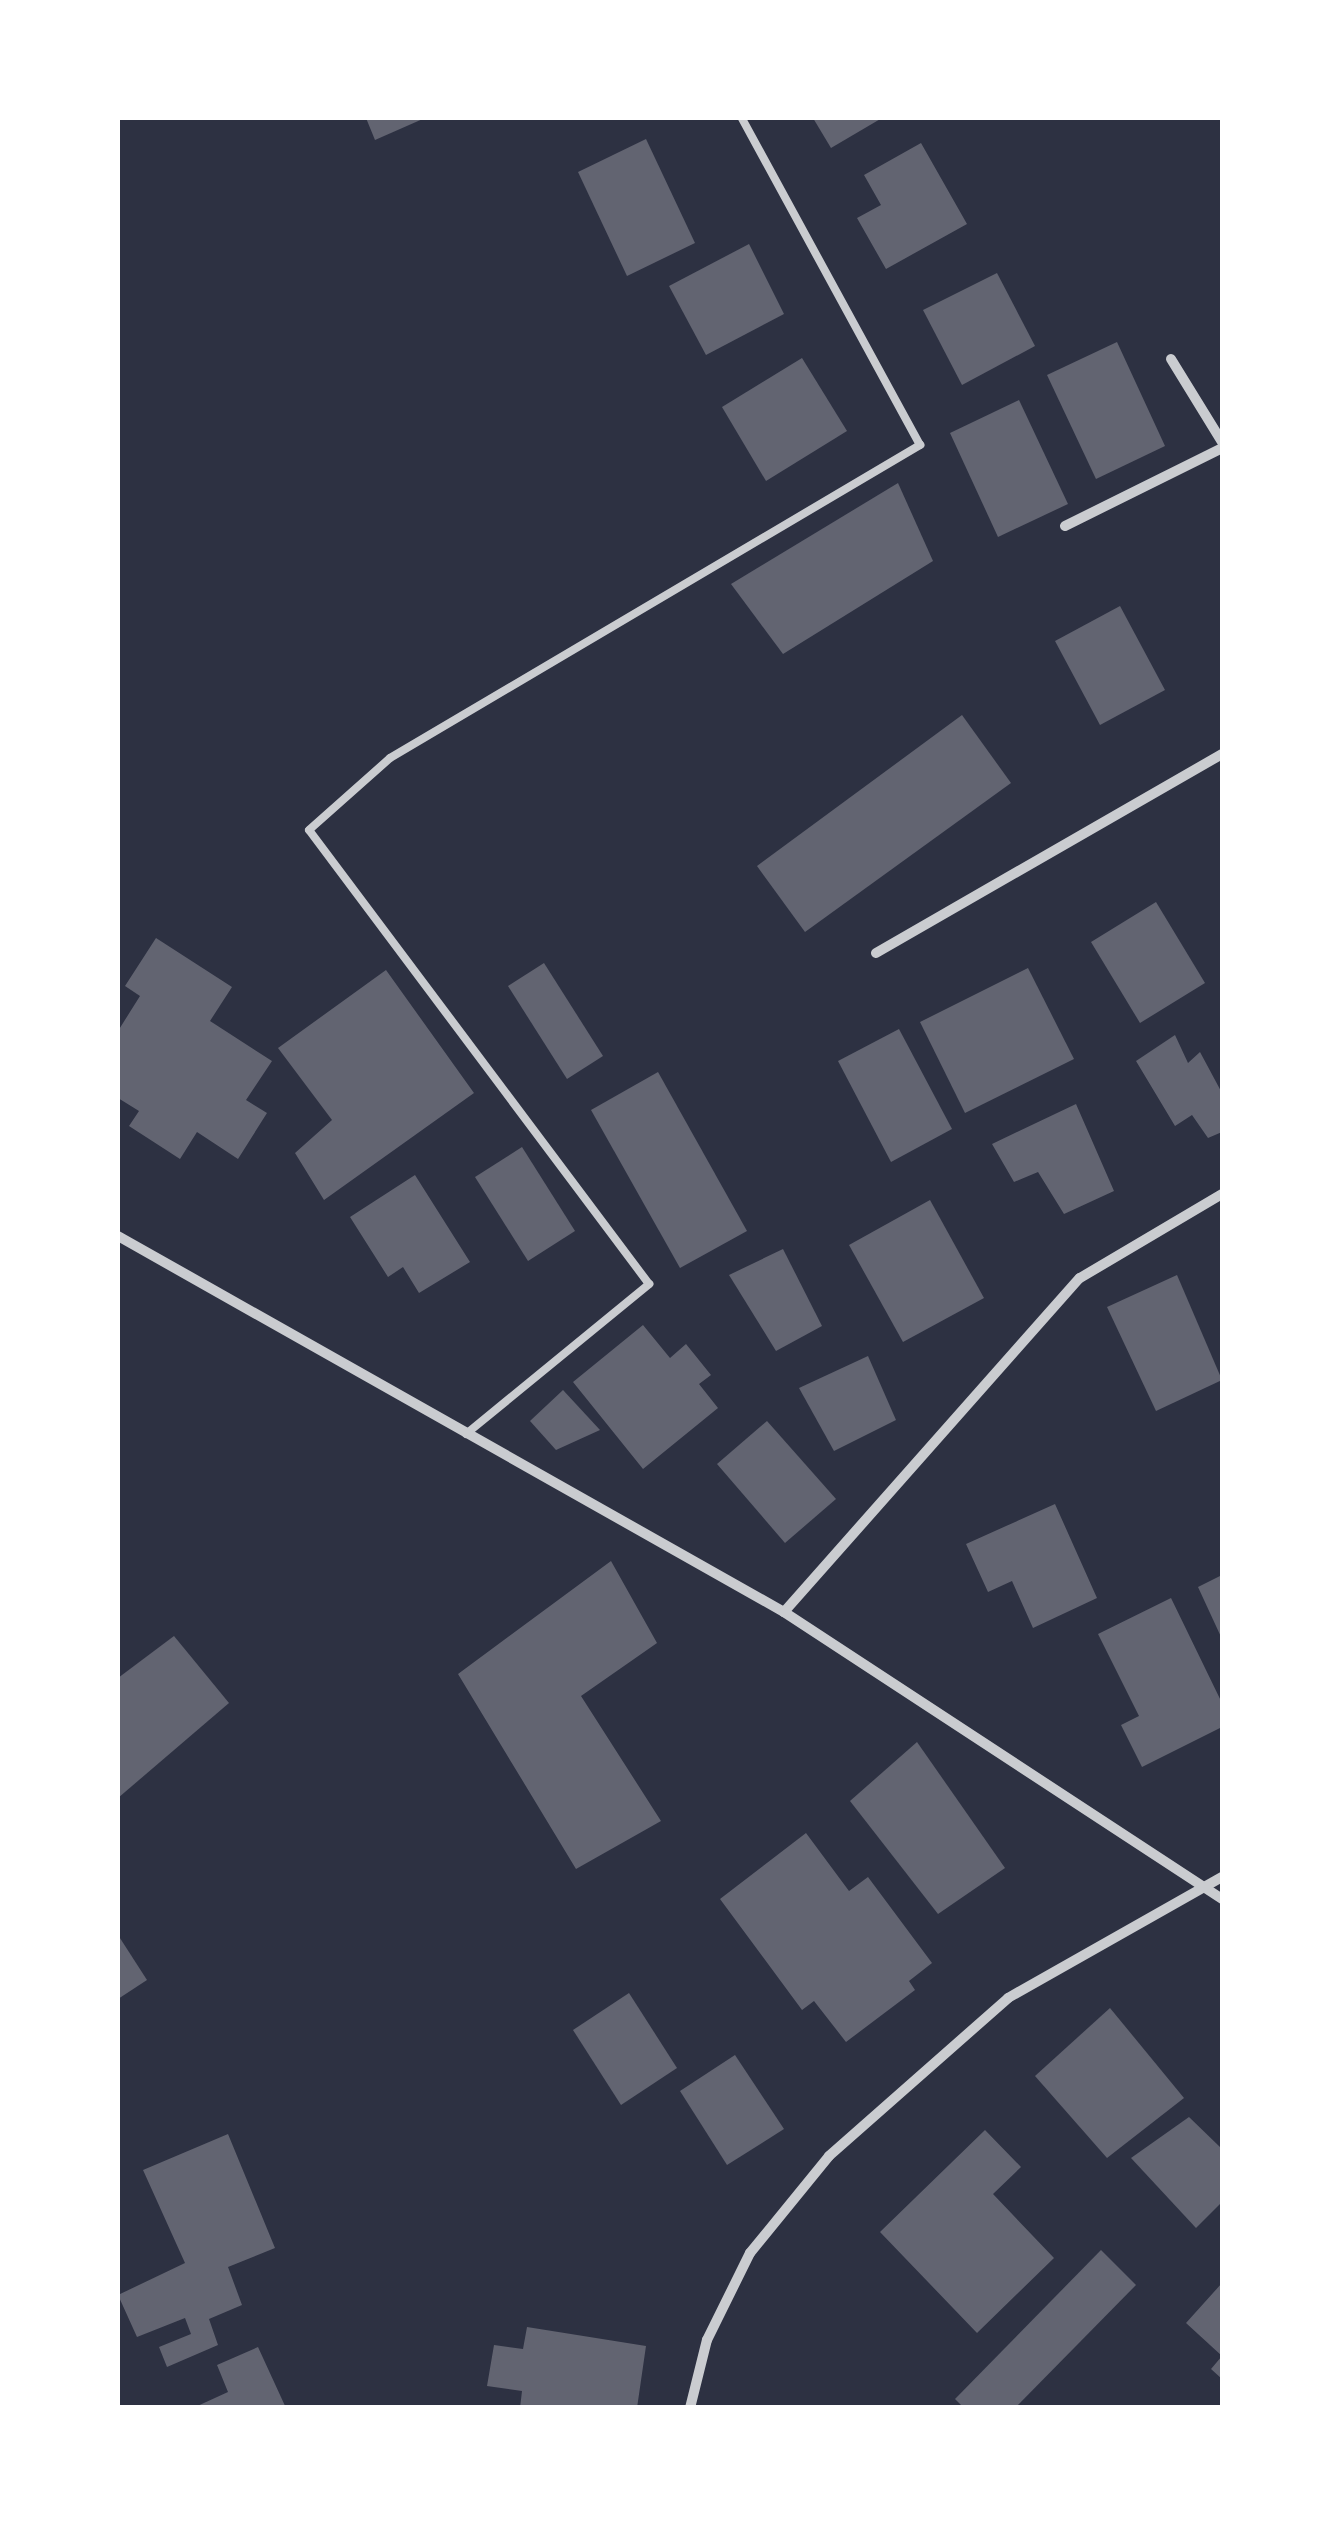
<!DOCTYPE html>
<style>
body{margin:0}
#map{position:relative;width:1340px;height:2525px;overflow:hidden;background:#2d3142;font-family:Merriweather,serif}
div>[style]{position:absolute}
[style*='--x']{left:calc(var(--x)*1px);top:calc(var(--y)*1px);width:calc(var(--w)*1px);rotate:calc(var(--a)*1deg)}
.building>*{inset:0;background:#626471}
.service>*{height:8px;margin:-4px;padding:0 4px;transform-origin:4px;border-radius:4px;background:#caccd0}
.minor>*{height:10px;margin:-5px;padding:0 5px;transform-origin:5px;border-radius:5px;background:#caccd0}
span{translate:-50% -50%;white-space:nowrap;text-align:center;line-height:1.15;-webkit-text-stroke:8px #fff;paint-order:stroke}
.frame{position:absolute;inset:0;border:120px solid #fff;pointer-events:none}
</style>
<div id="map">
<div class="building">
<i style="clip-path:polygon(366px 118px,425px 118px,375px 140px)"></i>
<i style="clip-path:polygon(813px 118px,882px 118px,831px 148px)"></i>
<i style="clip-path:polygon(646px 139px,695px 243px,627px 276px,578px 172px)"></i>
<i style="clip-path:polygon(921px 143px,967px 224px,886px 269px,857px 218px,881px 205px,864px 175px)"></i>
<i style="clip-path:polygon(749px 244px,784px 314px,706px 355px,669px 286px)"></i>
<i style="clip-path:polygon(997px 273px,1035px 346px,962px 385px,923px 310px)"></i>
<i style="clip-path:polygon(1117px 342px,1165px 446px,1096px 479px,1047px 375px)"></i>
<i style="clip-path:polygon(802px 358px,847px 431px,766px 481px,722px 407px)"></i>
<i style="clip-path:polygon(1019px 400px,1068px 504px,998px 537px,950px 433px)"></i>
<i style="clip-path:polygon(898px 483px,933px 561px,783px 654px,731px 584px)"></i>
<i style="clip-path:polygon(1120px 606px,1165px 690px,1100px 725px,1055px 641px)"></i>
<i style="clip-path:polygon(962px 715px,1011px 783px,805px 932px,757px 866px)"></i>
<i style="clip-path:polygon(1156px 902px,1205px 983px,1140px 1023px,1091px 942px)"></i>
<i style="clip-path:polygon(156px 938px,232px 987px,210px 1021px,272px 1061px,246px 1100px,267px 1113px,238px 1159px,197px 1132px,180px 1159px,129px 1126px,139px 1111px,118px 1098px,118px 1031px,140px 996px,125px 986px)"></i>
<i style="clip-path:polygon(544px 963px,603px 1056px,567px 1079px,508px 986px)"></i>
<i style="clip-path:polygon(1028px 968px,1074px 1059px,965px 1113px,920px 1022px)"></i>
<i style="clip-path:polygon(386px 970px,474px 1093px,324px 1200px,295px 1153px,332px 1120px,278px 1048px)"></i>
<i style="clip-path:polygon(899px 1029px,952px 1129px,891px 1162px,838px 1061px)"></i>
<i style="clip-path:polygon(1175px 1035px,1188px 1063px,1200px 1052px,1222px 1093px,1222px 1132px,1208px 1138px,1192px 1115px,1175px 1126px,1136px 1061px)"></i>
<i style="clip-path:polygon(658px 1072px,747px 1231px,680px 1268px,591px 1110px)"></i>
<i style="clip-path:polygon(1076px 1104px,1114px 1191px,1064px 1214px,1038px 1172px,1014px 1182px,992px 1144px)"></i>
<i style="clip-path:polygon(522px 1147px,575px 1231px,528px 1261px,475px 1177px)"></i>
<i style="clip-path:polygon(415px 1175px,470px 1262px,419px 1293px,403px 1267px,388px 1277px,350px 1217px)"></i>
<i style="clip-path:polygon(930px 1200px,984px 1298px,903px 1342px,849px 1245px)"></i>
<i style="clip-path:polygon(783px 1249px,822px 1326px,776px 1351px,729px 1275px)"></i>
<i style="clip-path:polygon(1177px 1275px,1222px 1380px,1156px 1411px,1107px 1307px)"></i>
<i style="clip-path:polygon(643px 1325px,670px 1358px,686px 1344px,711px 1375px,699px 1384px,718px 1408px,643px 1469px,573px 1382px)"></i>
<i style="clip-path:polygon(868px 1356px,896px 1420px,834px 1451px,799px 1388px)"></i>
<i style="clip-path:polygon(563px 1390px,600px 1430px,556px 1450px,530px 1421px)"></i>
<i style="clip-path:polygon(767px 1421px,836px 1499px,785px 1543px,717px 1464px)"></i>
<i style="clip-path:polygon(1055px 1504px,1097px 1598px,1033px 1628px,1012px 1581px,988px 1592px,966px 1544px)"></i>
<i style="clip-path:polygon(611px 1561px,657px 1643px,581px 1696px,661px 1821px,576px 1869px,458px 1674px)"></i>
<i style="clip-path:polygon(1222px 1575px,1222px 1639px,1198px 1587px)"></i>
<i style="clip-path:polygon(1171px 1598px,1222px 1703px,1222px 1727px,1142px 1767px,1121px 1725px,1139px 1716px,1098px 1634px)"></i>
<i style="clip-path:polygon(174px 1636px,229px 1703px,118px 1798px,118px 1678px)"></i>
<i style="clip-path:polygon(917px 1742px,1005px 1868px,938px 1914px,850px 1801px)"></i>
<i style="clip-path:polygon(806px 1833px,849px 1891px,868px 1877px,932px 1963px,909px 1981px,915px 1990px,846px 2042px,814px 2001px,802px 2010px,720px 1899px)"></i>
<i style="clip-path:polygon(118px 1935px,147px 1980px,118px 1999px)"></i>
<i style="clip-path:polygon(629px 1993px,677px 2068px,621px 2105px,573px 2030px)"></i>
<i style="clip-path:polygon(1110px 2008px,1184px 2098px,1107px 2158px,1035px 2076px)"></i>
<i style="clip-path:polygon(735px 2055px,784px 2129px,727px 2165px,680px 2091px)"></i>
<i style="clip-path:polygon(1189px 2117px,1222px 2149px,1222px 2202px,1196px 2228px,1131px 2158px)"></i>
<i style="clip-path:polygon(985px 2130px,1021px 2167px,993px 2194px,1054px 2258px,977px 2333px,880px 2232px)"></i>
<i style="clip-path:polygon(228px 2134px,275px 2248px,228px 2267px,242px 2305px,209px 2319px,218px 2345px,167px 2367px,159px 2347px,191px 2334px,185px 2318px,137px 2337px,118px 2295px,185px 2263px,143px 2170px)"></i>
<i style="clip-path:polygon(1101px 2250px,1136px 2285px,1015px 2408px,964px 2408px,955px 2399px)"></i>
<i style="clip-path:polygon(1222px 2283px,1222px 2379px,1211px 2369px,1222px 2356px,1186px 2323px)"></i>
<i style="clip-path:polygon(527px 2327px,646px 2346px,637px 2408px,520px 2408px,522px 2391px,487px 2386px,494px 2345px,523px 2349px)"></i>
<i style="clip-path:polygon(258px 2347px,286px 2408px,193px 2408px,228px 2392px,217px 2365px)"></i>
</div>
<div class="service">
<i style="--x:466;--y:1434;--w:237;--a:-39.3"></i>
<i style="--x:649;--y:1284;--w:567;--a:-126.83"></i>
<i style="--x:309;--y:830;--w:108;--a:-41.6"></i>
<i style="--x:390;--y:758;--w:616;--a:-30.56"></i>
<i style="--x:920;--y:445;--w:372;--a:-118.6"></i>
</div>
<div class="minor">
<i style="--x:1171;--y:359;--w:97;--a:58.4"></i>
<i style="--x:1065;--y:526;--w:175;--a:-26.4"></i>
<i style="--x:876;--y:953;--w:399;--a:-29.9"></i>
<i style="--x:118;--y:1236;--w:765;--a:29.45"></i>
<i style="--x:784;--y:1612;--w:524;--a:33.23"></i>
<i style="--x:784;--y:1612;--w:446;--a:-48.5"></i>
<i style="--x:1080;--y:1278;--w:165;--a:-30.6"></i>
<i style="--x:690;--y:2408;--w:70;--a:-76"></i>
<i style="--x:707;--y:2340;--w:97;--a:-63.7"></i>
<i style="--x:750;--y:2253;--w:125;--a:-50.8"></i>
<i style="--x:829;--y:2156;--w:239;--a:-41.4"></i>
<i style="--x:1008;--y:1998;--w:246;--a:-29.5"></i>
</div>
<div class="frame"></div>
</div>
